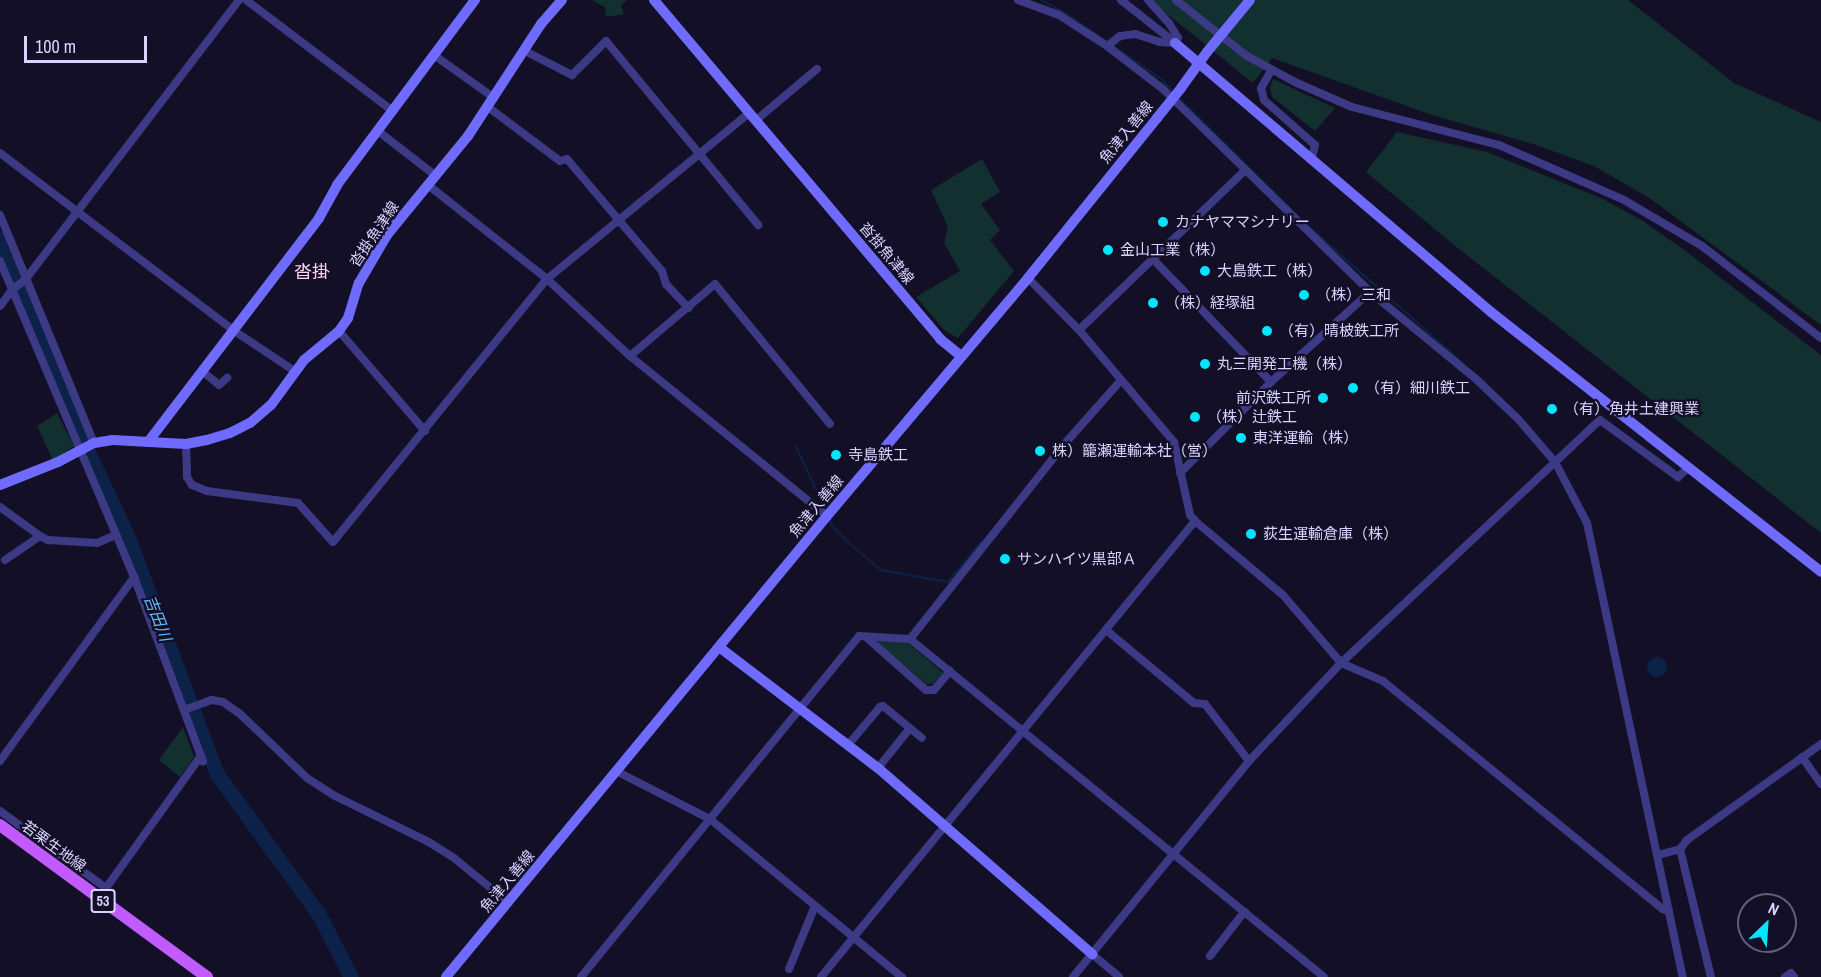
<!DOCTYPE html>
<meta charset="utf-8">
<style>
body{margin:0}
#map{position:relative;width:1821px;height:977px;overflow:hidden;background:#130f26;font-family:"Archivo Narrow","Noto Sans JP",sans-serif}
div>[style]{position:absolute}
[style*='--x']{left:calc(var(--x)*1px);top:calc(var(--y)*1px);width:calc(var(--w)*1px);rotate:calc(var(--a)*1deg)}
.green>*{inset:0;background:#12302f}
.water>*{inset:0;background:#0c2248}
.round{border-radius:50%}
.stream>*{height:2px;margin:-1px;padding:0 1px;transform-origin:1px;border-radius:1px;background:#0c2248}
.river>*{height:15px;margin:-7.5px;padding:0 7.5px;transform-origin:7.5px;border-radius:7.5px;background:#0c2248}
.street>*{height:8px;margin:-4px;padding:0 4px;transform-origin:4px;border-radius:4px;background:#3d3a85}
.secondary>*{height:10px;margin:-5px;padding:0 5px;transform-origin:5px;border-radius:5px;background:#6f6bff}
.primary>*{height:12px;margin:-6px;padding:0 6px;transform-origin:6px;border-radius:6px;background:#c25bff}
.secondary-bridge>*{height:10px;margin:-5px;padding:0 5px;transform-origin:5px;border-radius:5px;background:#6f6bff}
.dots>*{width:16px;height:16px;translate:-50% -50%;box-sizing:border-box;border:3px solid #130f26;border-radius:50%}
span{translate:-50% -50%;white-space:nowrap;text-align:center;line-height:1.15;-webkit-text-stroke:4.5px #130f26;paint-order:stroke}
.shield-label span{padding:2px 4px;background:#130f26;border:2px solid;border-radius:4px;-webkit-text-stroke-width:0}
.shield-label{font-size:14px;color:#d9d4ff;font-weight:700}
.street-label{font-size:15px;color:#d9d4ff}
.poi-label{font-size:15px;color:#d9d4ff}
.left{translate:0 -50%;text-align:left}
.right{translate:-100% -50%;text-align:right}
.water-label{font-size:16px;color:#62b6ff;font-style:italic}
.quarter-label{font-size:18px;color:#ffd6f0}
.north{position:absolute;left:1737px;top:893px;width:60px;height:60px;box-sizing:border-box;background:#130f26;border:2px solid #625e7d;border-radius:50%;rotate:25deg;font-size:16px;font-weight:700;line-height:24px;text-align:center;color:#d9d4ff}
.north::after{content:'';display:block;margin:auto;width:21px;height:27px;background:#00e5ff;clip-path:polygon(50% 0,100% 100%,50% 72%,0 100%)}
.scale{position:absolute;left:24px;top:36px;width:123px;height:27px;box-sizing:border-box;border:3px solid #d9d4ff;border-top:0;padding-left:8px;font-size:18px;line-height:21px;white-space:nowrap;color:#d9d4ff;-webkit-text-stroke:4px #130f26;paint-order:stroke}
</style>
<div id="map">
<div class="green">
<i style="clip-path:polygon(592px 0,627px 0,621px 5px,624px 14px,606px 17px,605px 7px)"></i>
<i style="clip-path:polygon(1150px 0,1628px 0,1734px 83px,1821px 122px,1821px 325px,1651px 199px,1594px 166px,1536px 145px,1432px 115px,1272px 58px,1253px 83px)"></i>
<i style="clip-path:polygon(1273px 79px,1335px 108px,1315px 131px,1272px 97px,1270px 87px)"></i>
<i style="clip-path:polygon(1397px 132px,1487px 152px,1603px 199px,1643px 221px,1687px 252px,1821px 355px,1821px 533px,1459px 249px,1366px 172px)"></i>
<i style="clip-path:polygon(982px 159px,1000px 192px,981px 204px,1000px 230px,990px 240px,1014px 271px,958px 338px,944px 330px,916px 297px,960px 271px,944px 243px,948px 227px,931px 190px)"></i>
<i style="clip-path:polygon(57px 413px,74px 446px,53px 461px,37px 426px)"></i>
<i style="clip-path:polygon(879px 641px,907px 642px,943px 673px,933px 684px,926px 684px,878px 643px)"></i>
<i style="clip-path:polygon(183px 727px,194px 757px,180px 777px,159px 760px)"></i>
</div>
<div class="water">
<i class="round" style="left:1647px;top:657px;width:20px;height:20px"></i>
</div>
<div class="stream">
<i style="--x:1041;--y:0;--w:30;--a:28"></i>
<i style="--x:1067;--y:14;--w:114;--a:34.7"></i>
<i style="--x:1161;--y:79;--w:17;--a:45"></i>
<i style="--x:1179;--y:98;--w:179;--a:44.8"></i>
<i style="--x:1306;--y:224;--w:205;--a:41.6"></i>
<i style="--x:796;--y:447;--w:70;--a:64.5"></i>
<i style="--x:829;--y:518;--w:9;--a:69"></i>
<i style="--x:832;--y:526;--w:27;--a:45"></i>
<i style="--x:851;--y:545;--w:39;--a:40"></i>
<i style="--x:881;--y:570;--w:68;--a:10.2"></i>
<i style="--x:948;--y:582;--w:52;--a:-50.5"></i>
</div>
<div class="river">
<i style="--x:0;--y:238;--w:168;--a:68.6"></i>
<i style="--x:61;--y:394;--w:156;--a:64.9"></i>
<i style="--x:127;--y:535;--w:255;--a:69.4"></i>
<i style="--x:217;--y:774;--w:174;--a:54.1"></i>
<i style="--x:319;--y:915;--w:70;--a:62.7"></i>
</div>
<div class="street">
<i style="--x:246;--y:0;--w:184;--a:37.1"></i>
<i style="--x:1018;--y:0;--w:44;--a:20.1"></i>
<i style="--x:1059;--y:15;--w:57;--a:32.9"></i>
<i style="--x:1121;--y:0;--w:68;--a:38.4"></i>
<i style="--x:1148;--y:0;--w:31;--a:48"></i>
<i style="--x:1169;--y:23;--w:17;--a:59"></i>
<i style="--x:1178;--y:38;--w:6;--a:121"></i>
<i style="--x:1176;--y:0;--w:90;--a:38.3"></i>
<i style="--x:1247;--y:56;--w:57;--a:28.4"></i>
<i style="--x:1297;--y:83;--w:60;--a:23.6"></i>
<i style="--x:1352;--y:107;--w:152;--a:14.5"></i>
<i style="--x:1499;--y:145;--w:137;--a:23.7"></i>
<i style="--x:1624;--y:200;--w:91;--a:30.5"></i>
<i style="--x:1702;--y:246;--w:150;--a:37.7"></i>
<i style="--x:1175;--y:43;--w:15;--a:-176"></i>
<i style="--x:1160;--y:42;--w:26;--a:-162"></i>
<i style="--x:1135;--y:34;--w:15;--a:172"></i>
<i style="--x:1120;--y:36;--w:16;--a:142"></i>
<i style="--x:1107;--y:46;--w:71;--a:37.5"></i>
<i style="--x:1163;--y:89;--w:290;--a:44.4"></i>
<i style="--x:1370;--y:292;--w:137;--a:39.4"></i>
<i style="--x:1476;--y:379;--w:59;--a:43.6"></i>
<i style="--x:1519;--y:420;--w:55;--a:49.4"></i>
<i style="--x:1555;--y:462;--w:69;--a:62.3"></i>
<i style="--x:1587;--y:523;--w:464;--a:78.1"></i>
<i style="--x:525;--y:51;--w:53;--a:27.1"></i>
<i style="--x:572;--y:75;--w:48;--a:-45"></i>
<i style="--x:606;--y:41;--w:239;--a:50.4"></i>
<i style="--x:434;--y:55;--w:74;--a:35.6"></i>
<i style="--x:1271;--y:71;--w:20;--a:120"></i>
<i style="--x:1261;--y:88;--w:12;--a:76"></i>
<i style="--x:1264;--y:100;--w:68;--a:41.4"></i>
<i style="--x:1315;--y:145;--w:13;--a:103"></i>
<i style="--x:488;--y:107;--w:90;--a:36.9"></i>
<i style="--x:560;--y:161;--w:7;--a:-16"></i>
<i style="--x:567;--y:159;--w:147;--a:49.7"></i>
<i style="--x:662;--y:271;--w:14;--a:73"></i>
<i style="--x:666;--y:284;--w:33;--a:47"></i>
<i style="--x:755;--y:121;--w:81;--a:-40"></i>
<i style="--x:378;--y:131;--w:73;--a:37.8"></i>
<i style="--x:0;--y:153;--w:293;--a:37.2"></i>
<i style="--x:233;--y:330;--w:76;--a:33.7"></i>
<i style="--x:428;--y:185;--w:152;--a:38.3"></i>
<i style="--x:547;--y:279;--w:113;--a:42.9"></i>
<i style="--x:630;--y:356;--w:254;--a:39.1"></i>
<i style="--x:0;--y:215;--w:247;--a:67.6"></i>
<i style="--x:1152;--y:258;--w:172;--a:46.2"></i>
<i style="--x:0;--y:261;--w:343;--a:67"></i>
<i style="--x:134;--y:577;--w:197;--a:69.5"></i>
<i style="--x:1028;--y:278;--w:73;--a:45.6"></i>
<i style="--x:1079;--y:330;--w:147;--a:49.7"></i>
<i style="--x:1174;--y:442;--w:75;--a:77.6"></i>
<i style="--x:1190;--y:515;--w:8;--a:50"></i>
<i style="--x:1195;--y:521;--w:115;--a:40.1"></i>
<i style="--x:1283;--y:595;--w:89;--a:49.5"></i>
<i style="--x:1341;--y:663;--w:46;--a:23.2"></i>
<i style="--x:1383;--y:681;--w:361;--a:39.2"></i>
<i style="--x:1663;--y:909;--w:6;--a:18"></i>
<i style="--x:0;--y:306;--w:20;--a:-53"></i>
<i style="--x:12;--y:290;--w:16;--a:-38"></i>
<i style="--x:25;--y:280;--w:352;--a:-52.6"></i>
<i style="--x:1079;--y:330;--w:231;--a:-43.9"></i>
<i style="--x:339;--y:331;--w:132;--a:49.3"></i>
<i style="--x:630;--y:356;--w:111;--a:-40.3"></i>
<i style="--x:715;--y:284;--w:181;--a:50.6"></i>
<i style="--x:202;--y:371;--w:22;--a:39"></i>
<i style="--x:219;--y:385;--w:11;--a:-41"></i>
<i style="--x:186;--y:444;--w:33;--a:88"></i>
<i style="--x:187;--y:477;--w:9;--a:58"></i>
<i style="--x:192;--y:485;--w:16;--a:22"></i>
<i style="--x:207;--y:491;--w:92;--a:7.5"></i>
<i style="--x:298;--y:503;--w:52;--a:48.1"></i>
<i style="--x:333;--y:542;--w:339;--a:-50.9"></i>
<i style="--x:547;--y:279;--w:261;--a:-39.4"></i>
<i style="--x:1180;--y:473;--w:129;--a:-45"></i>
<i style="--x:1271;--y:382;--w:134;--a:-42.3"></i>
<i style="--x:0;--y:507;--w:49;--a:35.9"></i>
<i style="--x:40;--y:536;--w:9;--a:27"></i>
<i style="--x:48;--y:540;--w:49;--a:3.5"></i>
<i style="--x:97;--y:543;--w:21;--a:-23"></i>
<i style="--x:5;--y:560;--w:42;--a:-34.4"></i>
<i style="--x:1106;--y:630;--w:114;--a:39.7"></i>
<i style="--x:1194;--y:703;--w:11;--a:5"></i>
<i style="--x:1205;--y:704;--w:72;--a:52.3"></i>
<i style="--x:866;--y:637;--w:80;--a:41.5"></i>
<i style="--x:926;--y:690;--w:8;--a:0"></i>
<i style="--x:934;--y:690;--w:25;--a:-50"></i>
<i style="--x:910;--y:639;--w:254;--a:-51.6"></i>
<i style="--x:1068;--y:440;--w:80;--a:-48.5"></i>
<i style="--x:184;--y:710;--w:30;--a:-20"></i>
<i style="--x:212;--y:700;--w:11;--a:10"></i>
<i style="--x:223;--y:702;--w:19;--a:35"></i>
<i style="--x:239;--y:713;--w:94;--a:43.7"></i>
<i style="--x:307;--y:778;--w:33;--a:33"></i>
<i style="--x:335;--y:796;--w:102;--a:26.1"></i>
<i style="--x:427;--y:841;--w:32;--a:32"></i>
<i style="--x:454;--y:858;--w:71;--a:39.3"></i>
<i style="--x:848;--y:745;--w:50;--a:-49.9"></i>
<i style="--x:880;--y:707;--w:3;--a:-18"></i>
<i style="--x:883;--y:706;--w:50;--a:39.4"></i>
<i style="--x:1802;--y:757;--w:33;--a:55"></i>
<i style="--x:0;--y:761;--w:228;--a:-53.9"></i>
<i style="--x:878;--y:768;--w:51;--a:-51.3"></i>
<i style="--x:616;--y:771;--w:106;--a:27.1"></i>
<i style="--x:710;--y:819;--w:249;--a:39.5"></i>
<i style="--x:0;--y:811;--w:131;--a:36"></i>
<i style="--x:106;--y:888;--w:163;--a:-54.3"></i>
<i style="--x:1680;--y:849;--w:132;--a:76.4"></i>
<i style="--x:1658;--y:855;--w:23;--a:-15"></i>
<i style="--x:1680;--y:849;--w:11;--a:-52"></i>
<i style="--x:1687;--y:840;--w:165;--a:-35.6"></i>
<i style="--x:1092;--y:954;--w:35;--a:40"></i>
<i style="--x:1210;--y:956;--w:56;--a:-52.3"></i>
<i style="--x:789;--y:969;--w:68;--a:-67.6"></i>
<i style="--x:581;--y:977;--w:440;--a:-50.8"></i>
<i style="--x:859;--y:636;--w:51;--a:3.4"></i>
<i style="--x:910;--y:639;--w:534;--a:39.23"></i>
<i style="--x:821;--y:977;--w:590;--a:-50.64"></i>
<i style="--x:1073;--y:977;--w:279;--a:-50.8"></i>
<i style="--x:1249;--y:761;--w:134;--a:-46.8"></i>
<i style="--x:1341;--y:663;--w:355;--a:-43.2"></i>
<i style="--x:1600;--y:420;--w:97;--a:36.2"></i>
<i style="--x:1678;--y:477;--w:15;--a:-42"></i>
<i style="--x:1785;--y:977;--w:7;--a:-34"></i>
<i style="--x:1791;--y:973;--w:5;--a:53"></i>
</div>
<div class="secondary">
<i style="--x:654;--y:0;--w:444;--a:49.8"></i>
<i style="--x:940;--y:339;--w:27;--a:39"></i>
<i style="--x:1175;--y:43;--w:415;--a:40.4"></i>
<i style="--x:1491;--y:312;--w:420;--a:38.2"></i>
<i style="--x:1181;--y:88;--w:44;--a:-54.2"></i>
<i style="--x:148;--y:442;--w:282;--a:-52.6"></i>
<i style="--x:319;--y:218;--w:38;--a:-61"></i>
<i style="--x:337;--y:185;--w:231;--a:-53.3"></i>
<i style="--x:0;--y:485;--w:62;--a:-21.6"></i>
<i style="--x:58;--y:462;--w:41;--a:-27.8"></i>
<i style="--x:94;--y:443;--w:19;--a:-9"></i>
<i style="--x:113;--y:440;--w:73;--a:3.1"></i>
<i style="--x:186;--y:444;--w:21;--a:-11"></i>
<i style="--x:207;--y:440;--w:24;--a:-17"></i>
<i style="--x:230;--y:433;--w:22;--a:-27"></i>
<i style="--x:250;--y:423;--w:28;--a:-41"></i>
<i style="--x:271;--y:405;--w:56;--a:-53.7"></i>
<i style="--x:304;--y:360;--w:45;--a:-39.6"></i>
<i style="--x:339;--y:331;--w:16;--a:-55"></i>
<i style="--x:348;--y:318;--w:37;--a:-73"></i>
<i style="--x:359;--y:283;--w:56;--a:-59.7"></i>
<i style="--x:387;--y:235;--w:128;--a:-50.7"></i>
<i style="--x:468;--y:136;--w:134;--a:-56.9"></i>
<i style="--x:541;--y:24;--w:32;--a:-49"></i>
<i style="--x:719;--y:647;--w:200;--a:37.3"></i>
<i style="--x:878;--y:768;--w:284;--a:41"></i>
<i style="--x:446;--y:977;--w:598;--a:-50.43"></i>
<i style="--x:827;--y:516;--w:312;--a:-49.8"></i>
<i style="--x:1028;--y:278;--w:206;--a:-51.1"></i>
</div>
<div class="primary">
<i style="--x:0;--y:825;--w:257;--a:36.3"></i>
</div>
<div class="secondary-bridge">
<i style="--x:1207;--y:52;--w:67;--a:-50.4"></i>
<i style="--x:1157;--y:118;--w:38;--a:-51"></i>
</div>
<div class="dots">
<i style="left:1163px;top:222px;background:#00e5ff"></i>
<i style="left:1108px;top:250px;background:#00e5ff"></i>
<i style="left:1205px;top:271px;background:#00e5ff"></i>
<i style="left:1304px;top:295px;background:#00e5ff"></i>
<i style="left:1153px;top:303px;background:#00e5ff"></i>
<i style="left:1267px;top:331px;background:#00e5ff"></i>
<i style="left:1205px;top:364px;background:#00e5ff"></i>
<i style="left:1353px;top:388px;background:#00e5ff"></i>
<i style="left:1323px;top:398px;background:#00e5ff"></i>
<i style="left:1552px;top:409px;background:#00e5ff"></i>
<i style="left:1195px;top:417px;background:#00e5ff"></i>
<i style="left:1241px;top:438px;background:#00e5ff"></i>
<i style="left:1040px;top:451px;background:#00e5ff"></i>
<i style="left:836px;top:455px;background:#00e5ff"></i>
<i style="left:1251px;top:534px;background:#00e5ff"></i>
<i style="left:1005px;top:559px;background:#00e5ff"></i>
</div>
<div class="shield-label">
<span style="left:103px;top:901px">53</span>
</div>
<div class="street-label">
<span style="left:1126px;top:132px;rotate:-51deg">魚津入善線</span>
<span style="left:374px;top:234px;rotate:-56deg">沓掛魚津線</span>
<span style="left:887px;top:253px;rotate:50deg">沓掛魚津線</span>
<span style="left:816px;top:506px;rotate:-50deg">魚津入善線</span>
<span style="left:54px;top:846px;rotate:36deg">若栗生地線</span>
<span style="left:507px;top:881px;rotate:-50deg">魚津入善線</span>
</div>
<div class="poi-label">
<span class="left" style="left:1175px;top:222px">カナヤママシナリー</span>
<span class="left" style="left:1120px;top:250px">金山工業（株）</span>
<span class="left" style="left:1217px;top:271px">大島鉄工（株）</span>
<span class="left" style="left:1316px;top:295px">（株）三和</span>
<span class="left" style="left:1165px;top:303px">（株）経塚組</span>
<span class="left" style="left:1279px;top:331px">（有）晴柀鉄工所</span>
<span class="left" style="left:1217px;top:364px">丸三開発工機（株）</span>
<span class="left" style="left:1365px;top:388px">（有）細川鉄工</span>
<span class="right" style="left:1311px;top:398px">前沢鉄工所</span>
<span class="left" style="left:1564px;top:409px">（有）角井土建興業</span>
<span class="left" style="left:1207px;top:417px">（株）辻鉄工</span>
<span class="left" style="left:1253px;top:438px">東洋運輸（株）</span>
<span class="left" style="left:1052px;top:451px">株）籠瀬運輸本社（営）</span>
<span class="left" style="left:848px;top:455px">寺島鉄工</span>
<span class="left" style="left:1263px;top:534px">荻生運輸倉庫（株）</span>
<span class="left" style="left:1017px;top:559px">サンハイツ黒部Ａ</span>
</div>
<div class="water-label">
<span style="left:158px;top:618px;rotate:69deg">吉田川</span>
</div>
<div class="quarter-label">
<span style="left:312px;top:272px">沓掛</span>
</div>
<div class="north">N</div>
<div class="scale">100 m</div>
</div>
